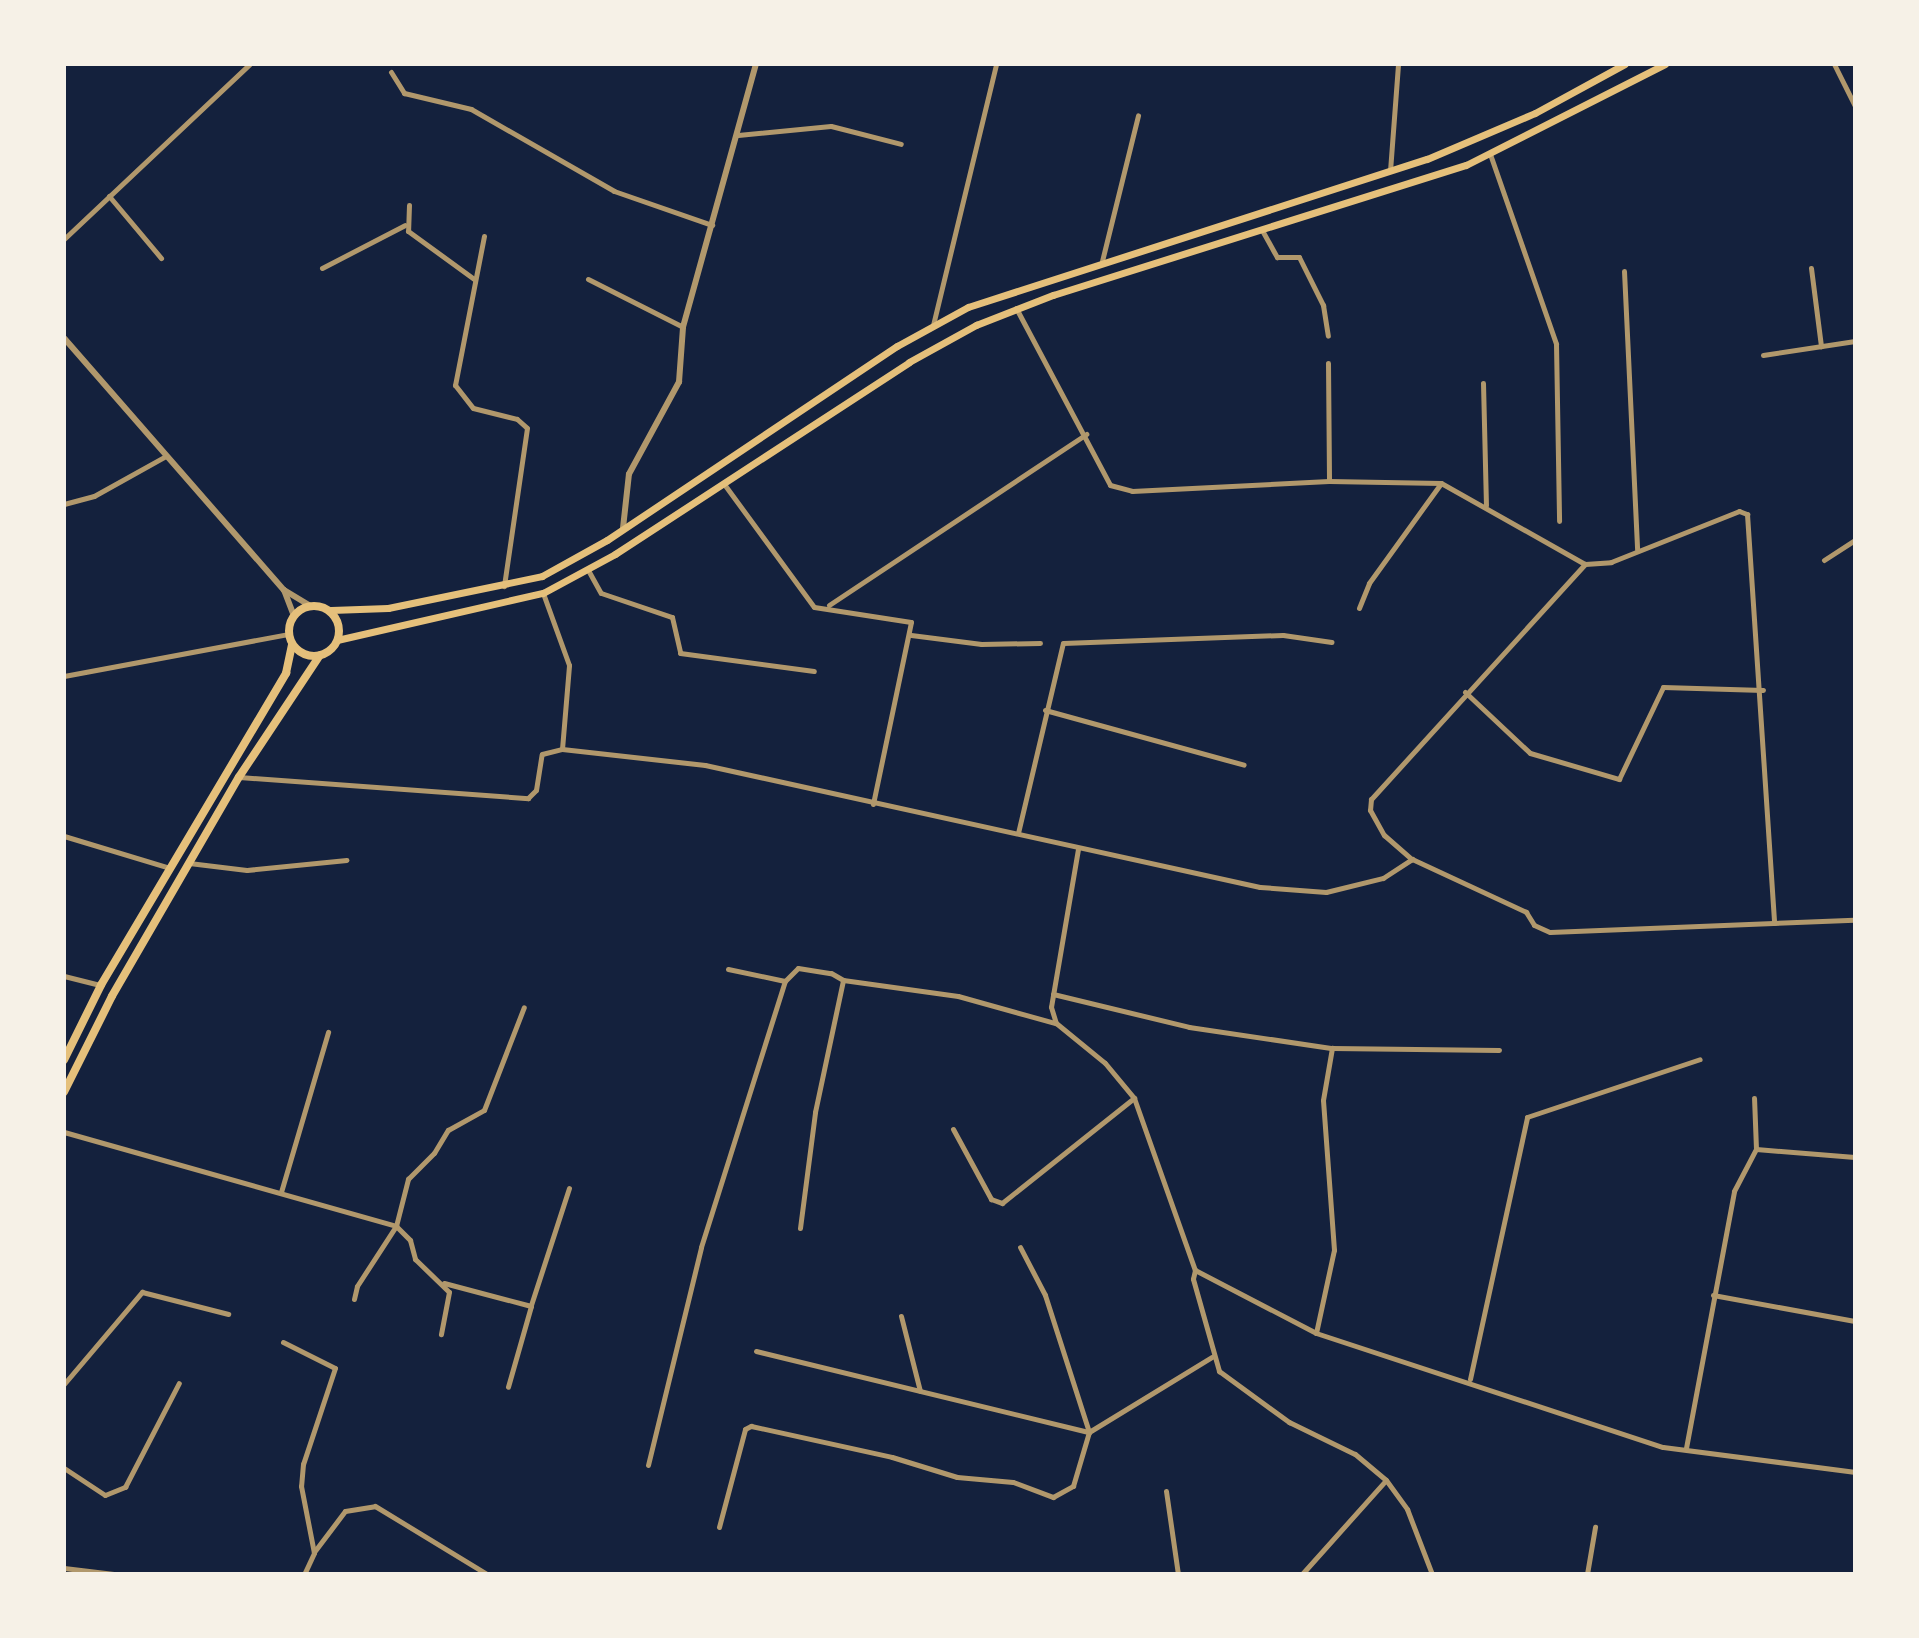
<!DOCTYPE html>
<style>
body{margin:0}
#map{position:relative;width:1919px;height:1638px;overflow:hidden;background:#14213d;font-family:"IBM Plex Sans",sans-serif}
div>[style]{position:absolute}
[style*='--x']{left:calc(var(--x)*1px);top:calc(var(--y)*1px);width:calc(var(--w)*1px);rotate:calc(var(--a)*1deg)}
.minor>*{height:5px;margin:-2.5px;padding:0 2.5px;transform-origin:2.5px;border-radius:2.5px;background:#b1986c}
.tertiary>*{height:6px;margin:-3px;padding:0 3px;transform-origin:3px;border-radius:3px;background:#b1986c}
.secondary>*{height:7px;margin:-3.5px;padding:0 3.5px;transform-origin:3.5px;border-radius:3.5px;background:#e5c07b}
.primary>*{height:8px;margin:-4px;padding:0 4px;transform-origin:4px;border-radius:4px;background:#e5c07b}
.primary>.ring{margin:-4px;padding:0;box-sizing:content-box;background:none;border:8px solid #e5c07b;border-radius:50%}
span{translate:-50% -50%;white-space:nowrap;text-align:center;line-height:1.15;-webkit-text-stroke:8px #f6f1e7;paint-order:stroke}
.frame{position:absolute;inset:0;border:66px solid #f6f1e7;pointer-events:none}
</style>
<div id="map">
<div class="minor">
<i style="--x:1834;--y:64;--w:47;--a:63.4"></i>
<i style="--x:391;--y:72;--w:25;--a:58"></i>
<i style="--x:404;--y:93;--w:69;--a:13.4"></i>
<i style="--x:471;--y:109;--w:165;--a:29.8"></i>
<i style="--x:614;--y:191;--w:104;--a:19.1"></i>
<i style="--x:738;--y:135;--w:93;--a:-5.5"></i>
<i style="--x:831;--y:126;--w:72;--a:14.4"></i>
<i style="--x:1490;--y:154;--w:201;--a:70.8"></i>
<i style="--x:1556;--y:344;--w:177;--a:89"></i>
<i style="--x:1390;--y:171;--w:107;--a:-85.7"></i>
<i style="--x:109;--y:196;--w:81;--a:50"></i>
<i style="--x:409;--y:205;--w:26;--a:92"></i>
<i style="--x:408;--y:231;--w:82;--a:36"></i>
<i style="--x:1263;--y:232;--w:29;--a:61"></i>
<i style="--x:1277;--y:257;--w:22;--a:0"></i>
<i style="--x:1299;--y:257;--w:54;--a:63.4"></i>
<i style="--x:1323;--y:305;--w:31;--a:81"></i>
<i style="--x:484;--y:236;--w:152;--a:101"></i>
<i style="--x:455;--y:385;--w:29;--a:52"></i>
<i style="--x:473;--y:408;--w:45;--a:14"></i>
<i style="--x:517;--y:419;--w:13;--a:42"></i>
<i style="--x:527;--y:428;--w:160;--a:98.3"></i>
<i style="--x:64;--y:239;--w:255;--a:-43.3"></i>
<i style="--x:1102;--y:261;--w:150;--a:-76.1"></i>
<i style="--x:322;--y:268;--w:93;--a:-27.4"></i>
<i style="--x:1811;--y:268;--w:79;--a:82.7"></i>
<i style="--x:1624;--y:271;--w:279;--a:87.3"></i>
<i style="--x:588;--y:279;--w:106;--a:26.8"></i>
<i style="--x:1016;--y:308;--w:200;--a:62"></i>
<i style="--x:1110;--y:485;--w:23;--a:15"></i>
<i style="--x:1132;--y:491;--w:197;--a:-2.9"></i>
<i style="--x:1329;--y:481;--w:112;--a:1"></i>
<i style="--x:1441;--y:483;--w:165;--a:29.4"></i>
<i style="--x:1585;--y:564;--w:26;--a:-4"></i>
<i style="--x:1611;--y:562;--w:138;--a:-21.7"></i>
<i style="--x:1739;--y:511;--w:9;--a:21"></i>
<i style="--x:1747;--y:514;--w:410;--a:86.2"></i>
<i style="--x:933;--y:325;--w:268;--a:-76.4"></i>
<i style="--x:1763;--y:355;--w:93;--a:-8.7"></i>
<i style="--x:1328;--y:363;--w:118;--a:89.5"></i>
<i style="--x:1483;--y:383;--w:122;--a:88.6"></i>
<i style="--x:724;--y:484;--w:152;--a:53.8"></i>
<i style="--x:814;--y:607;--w:98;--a:8.8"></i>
<i style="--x:911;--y:622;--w:186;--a:101.8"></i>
<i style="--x:64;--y:504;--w:31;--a:-15"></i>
<i style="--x:94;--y:496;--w:82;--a:-29.1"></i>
<i style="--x:1824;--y:560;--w:37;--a:-33"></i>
<i style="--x:1585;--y:564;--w:318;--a:132.3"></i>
<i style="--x:1371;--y:799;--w:11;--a:95"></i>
<i style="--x:1370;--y:810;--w:29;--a:61"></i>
<i style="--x:1384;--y:835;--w:37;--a:41"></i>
<i style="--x:1412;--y:859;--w:126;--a:24.9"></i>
<i style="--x:1526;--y:912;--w:15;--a:58"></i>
<i style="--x:1534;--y:925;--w:17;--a:24"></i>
<i style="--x:1550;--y:932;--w:304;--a:-2.3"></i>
<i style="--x:588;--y:570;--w:26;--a:61"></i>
<i style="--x:601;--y:593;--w:75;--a:18.7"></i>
<i style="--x:672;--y:617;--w:37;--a:77"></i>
<i style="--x:680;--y:653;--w:135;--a:7.7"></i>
<i style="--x:829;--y:605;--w:309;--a:-33.6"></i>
<i style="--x:1359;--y:608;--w:27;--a:-68"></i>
<i style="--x:1369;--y:583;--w:123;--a:-54.2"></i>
<i style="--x:911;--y:635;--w:71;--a:7.3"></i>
<i style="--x:981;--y:644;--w:59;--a:-1"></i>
<i style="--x:64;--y:676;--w:229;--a:-10.6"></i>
<i style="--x:1465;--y:692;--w:89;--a:43.2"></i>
<i style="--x:1530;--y:753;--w:93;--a:16.3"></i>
<i style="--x:1619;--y:779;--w:102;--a:-64.4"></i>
<i style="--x:1663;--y:687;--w:100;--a:1.7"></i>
<i style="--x:1045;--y:710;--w:206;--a:15.4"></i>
<i style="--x:562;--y:749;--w:144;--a:6.4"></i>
<i style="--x:705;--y:765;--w:568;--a:12.4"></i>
<i style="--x:1260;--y:887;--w:66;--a:4.3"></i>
<i style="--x:1326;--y:892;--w:59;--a:-13.8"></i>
<i style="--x:1383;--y:878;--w:35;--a:-33"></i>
<i style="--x:239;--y:777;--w:290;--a:4.2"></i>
<i style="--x:528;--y:798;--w:11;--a:-45"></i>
<i style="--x:536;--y:790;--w:36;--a:-81"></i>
<i style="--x:542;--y:754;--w:21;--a:-14"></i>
<i style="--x:562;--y:749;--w:84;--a:-85.2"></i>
<i style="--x:569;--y:665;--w:77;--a:-109.9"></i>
<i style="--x:1018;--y:833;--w:195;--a:-76.7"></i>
<i style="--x:1063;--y:643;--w:220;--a:-2.1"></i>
<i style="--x:1283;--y:635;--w:49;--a:8.3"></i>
<i style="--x:64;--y:836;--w:111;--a:16.8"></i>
<i style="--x:1078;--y:849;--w:160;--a:99.7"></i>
<i style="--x:1051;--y:1007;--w:17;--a:73"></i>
<i style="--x:1056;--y:1023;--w:63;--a:39.2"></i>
<i style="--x:1105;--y:1063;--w:45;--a:50.4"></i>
<i style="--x:1134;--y:1098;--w:182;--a:70.5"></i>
<i style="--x:1195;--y:1270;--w:9;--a:103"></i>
<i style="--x:1193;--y:1279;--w:96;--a:74.2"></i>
<i style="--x:1219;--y:1371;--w:87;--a:36.1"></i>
<i style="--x:1289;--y:1422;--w:73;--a:25.9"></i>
<i style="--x:1355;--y:1454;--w:40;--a:40"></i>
<i style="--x:1386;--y:1480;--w:36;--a:54"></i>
<i style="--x:1407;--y:1509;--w:70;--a:69"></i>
<i style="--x:189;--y:863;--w:58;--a:6.9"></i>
<i style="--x:247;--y:870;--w:100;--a:-5.8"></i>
<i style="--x:728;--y:969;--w:58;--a:11.9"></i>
<i style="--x:785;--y:981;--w:18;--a:-45"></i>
<i style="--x:798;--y:968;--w:33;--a:9"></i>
<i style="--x:831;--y:973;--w:14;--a:30"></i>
<i style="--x:843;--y:980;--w:116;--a:7.9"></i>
<i style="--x:958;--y:996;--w:101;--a:15.6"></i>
<i style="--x:64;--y:976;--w:37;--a:14"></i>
<i style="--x:1053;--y:994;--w:140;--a:13.6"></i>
<i style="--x:1189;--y:1027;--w:145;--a:8.4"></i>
<i style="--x:1332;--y:1048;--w:167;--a:0.7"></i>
<i style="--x:953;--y:1129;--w:80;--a:61.5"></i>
<i style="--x:991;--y:1199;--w:12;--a:20"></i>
<i style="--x:1002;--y:1203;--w:169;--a:-38.5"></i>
<i style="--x:64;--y:1132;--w:345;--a:15.8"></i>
<i style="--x:396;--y:1226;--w:20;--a:45"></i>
<i style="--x:410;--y:1240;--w:20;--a:75"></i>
<i style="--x:415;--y:1259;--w:47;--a:44.1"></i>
<i style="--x:449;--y:1292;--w:43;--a:100.8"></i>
<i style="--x:1756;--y:1149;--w:99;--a:4.6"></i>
<i style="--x:281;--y:1192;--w:167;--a:-73.6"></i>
<i style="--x:800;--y:1228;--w:117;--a:-82.6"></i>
<i style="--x:815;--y:1112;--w:135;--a:-78"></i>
<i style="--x:1195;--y:1270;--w:136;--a:27.5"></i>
<i style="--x:1316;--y:1333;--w:365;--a:18.2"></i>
<i style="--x:1663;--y:1447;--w:194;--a:7.4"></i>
<i style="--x:444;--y:1283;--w:90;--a:14.8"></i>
<i style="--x:531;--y:1306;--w:84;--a:105.9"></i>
<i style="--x:1713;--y:1295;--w:144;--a:10.4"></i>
<i style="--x:354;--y:1299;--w:13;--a:-77"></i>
<i style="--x:357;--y:1286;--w:72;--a:-57"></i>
<i style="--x:396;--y:1226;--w:49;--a:-75.7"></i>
<i style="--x:408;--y:1179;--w:37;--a:-45"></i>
<i style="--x:434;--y:1153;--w:27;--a:-59"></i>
<i style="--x:448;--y:1130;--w:41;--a:-29.1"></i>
<i style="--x:484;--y:1110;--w:110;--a:-68.8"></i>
<i style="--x:531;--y:1305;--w:123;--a:-72"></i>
<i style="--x:901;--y:1316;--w:77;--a:75.8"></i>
<i style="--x:1316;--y:1333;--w:85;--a:-77.8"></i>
<i style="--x:1334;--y:1250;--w:150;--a:-94.2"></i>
<i style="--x:1323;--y:1100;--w:53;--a:-80.2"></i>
<i style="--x:283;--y:1342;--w:58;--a:26.6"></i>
<i style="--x:335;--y:1368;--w:101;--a:108.4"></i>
<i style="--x:303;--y:1464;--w:22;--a:95"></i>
<i style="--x:301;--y:1486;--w:68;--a:79"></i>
<i style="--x:314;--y:1553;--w:23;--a:115"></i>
<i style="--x:756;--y:1351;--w:343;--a:13.7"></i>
<i style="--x:1089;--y:1432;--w:144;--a:-31.4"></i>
<i style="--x:1470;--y:1379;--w:268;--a:-77.7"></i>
<i style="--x:1527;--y:1117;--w:182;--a:-18.5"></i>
<i style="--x:64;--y:1384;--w:121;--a:-49.7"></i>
<i style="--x:142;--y:1292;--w:89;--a:14.3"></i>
<i style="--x:1686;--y:1448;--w:261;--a:-79.4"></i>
<i style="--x:1734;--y:1191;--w:47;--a:-62.4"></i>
<i style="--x:1756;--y:1149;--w:51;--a:-92.2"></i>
<i style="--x:648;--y:1465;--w:224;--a:-76.3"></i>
<i style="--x:701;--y:1247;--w:279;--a:-72.5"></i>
<i style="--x:64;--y:1468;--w:49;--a:33.4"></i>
<i style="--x:105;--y:1495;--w:22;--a:-22"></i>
<i style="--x:125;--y:1487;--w:117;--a:-62.6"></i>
<i style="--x:1166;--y:1491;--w:84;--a:81.8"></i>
<i style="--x:719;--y:1527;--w:101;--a:-75.1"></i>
<i style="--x:745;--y:1429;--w:7;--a:-27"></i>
<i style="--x:751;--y:1426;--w:144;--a:12.4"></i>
<i style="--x:892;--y:1457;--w:68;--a:17.1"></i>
<i style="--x:957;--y:1477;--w:56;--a:5.1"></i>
<i style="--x:1013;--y:1482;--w:43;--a:20.6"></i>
<i style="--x:1053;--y:1497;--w:23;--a:-29"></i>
<i style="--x:1073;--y:1486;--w:56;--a:-73.5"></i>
<i style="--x:1089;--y:1432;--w:144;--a:-107.8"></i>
<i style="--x:1045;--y:1295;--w:54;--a:-117.5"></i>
<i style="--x:314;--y:1552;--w:51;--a:-52.9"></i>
<i style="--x:345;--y:1511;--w:30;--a:-9"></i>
<i style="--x:375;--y:1506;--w:131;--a:31.3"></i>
<i style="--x:64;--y:1568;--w:50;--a:6.8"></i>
<i style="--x:1302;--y:1574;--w:126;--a:-48.2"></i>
<i style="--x:1587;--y:1574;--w:48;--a:-80.3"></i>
</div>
<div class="tertiary">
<i style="--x:64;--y:338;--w:335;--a:48.9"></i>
<i style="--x:284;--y:590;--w:31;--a:31"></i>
<i style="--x:623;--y:528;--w:54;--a:-83.7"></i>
<i style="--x:629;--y:474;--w:105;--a:-61.5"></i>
<i style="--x:679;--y:382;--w:55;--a:-85.8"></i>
<i style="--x:683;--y:327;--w:273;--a:-74.5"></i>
<i style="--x:284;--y:590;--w:28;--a:69"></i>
</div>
<div class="secondary">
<i style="--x:331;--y:610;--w:57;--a:-2"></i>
<i style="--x:388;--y:608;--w:157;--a:-11.7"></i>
<i style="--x:542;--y:576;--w:74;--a:-29"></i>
<i style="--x:607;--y:540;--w:349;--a:-33.8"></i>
<i style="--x:897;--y:346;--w:81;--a:-28.8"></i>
<i style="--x:968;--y:307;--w:482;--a:-17.9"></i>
<i style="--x:1427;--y:159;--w:117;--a:-23.1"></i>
<i style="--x:1535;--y:113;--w:102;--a:-28.6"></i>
<i style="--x:337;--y:640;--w:211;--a:-12.9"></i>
<i style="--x:543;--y:593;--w:82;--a:-28.4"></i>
<i style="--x:615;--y:554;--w:351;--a:-33.1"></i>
<i style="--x:909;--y:362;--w:77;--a:-28.9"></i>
<i style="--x:976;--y:325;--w:83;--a:-21.3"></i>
<i style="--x:1053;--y:295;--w:433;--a:-17.5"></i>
<i style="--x:1466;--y:165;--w:223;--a:-26.9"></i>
</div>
<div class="primary">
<i class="ring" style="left:289px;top:606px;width:42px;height:42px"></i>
<i style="--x:64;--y:1060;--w:84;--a:-63.7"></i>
<i style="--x:101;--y:985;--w:363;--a:-59.3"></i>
<i style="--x:286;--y:673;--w:29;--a:-78"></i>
<i style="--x:64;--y:1092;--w:107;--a:-63.4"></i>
<i style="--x:112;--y:996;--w:253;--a:-59.9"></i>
<i style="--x:239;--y:777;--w:146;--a:-56.4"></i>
</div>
<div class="frame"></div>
</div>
